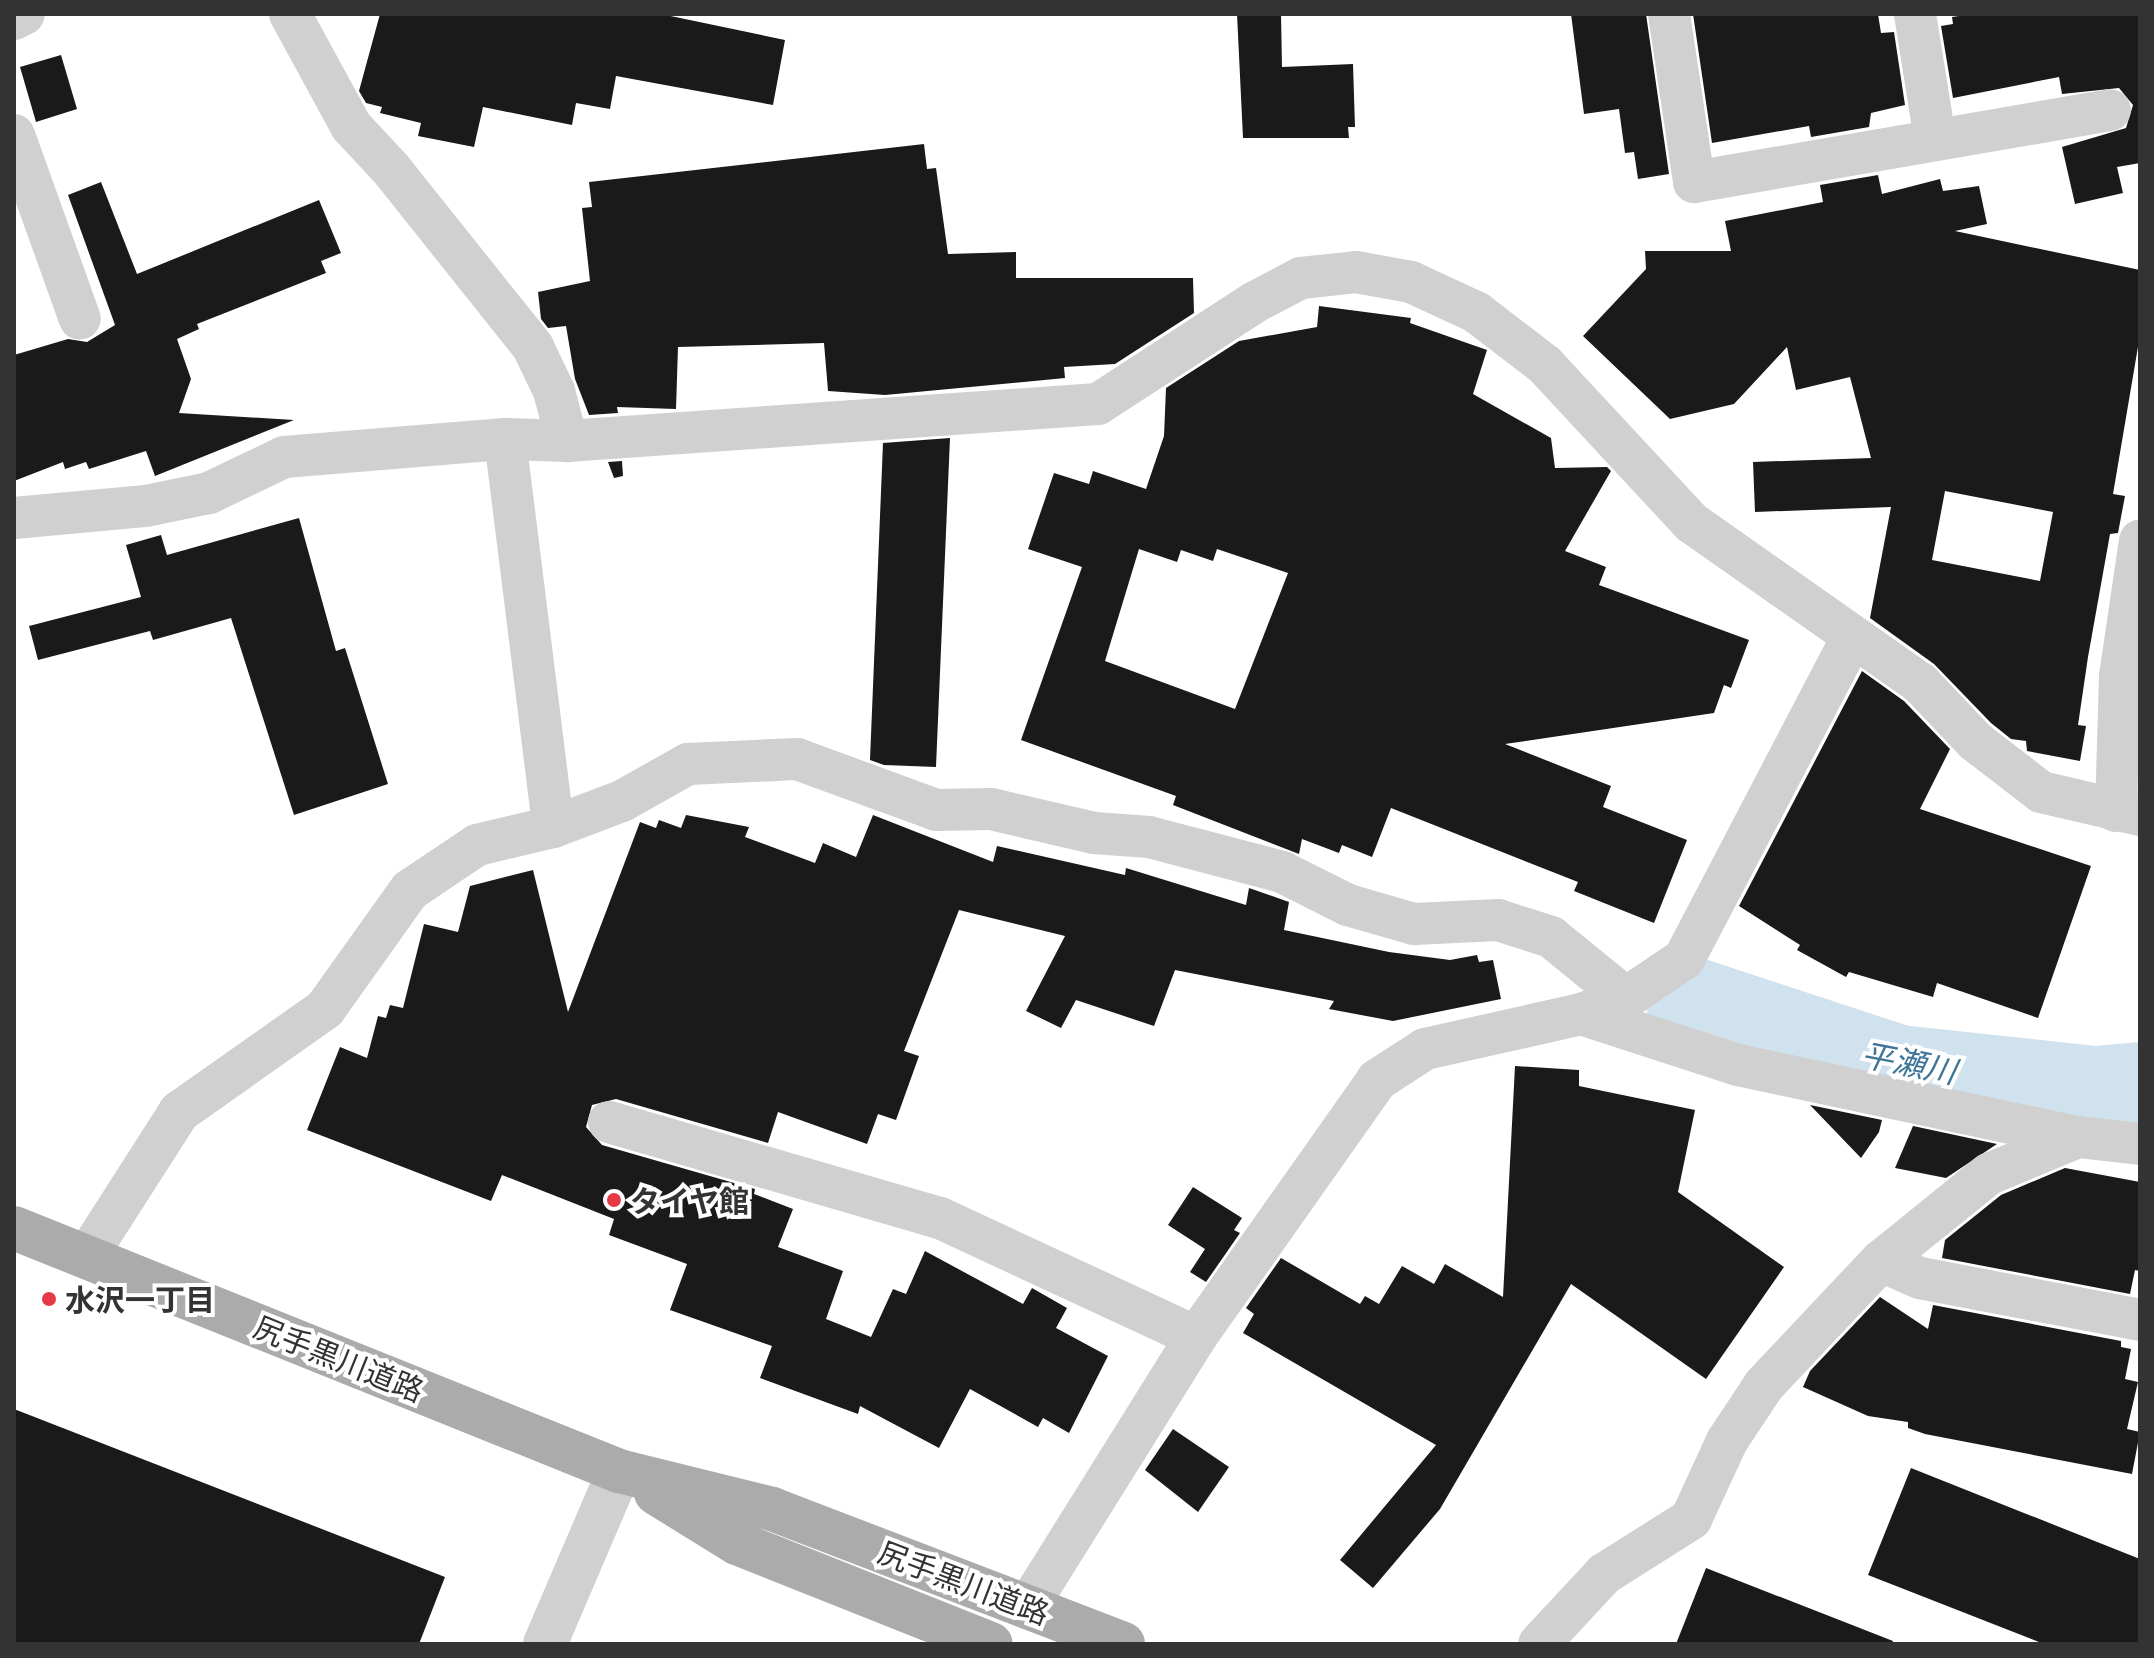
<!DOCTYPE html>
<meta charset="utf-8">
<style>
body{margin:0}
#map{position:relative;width:2154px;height:1658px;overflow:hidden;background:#fff;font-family:"Exo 2","Noto Sans JP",sans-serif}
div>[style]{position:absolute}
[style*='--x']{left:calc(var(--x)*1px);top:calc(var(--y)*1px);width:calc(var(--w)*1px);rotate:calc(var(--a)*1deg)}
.river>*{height:84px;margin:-42px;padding:0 42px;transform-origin:42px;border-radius:42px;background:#cfe2ee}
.building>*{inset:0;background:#1a1a1a}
.minor>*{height:42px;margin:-21px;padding:0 21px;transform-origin:21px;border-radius:21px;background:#d0d0d0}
.tertiary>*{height:44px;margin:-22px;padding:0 22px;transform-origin:22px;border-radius:22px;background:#d0d0d0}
.primary>*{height:44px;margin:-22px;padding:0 22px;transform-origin:22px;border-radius:22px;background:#ababab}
.dots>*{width:22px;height:22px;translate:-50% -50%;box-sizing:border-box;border:4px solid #fff;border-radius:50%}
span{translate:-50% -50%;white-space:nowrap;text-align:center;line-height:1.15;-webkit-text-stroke:8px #fff;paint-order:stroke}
.poi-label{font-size:30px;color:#333;font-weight:700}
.left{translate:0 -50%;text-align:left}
.street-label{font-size:30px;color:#333}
.water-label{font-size:32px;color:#3f7597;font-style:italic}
.frame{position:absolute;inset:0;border:16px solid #333;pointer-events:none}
</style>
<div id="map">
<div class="river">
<i style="--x:1686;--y:997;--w:224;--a:18.2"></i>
<i style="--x:1899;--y:1067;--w:199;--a:6.1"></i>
<i style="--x:2097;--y:1088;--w:43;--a:-5.3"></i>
</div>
<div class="building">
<i style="clip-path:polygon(380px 14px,661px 14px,785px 40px,773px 105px,616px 76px,610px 109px,576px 103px,572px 125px,483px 107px,474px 147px,418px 136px,421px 123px,380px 113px,382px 107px,366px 103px,359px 91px)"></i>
<i style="clip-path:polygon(1237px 14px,1281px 14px,1282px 67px,1353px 64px,1355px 127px,1348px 127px,1349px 138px,1243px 138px)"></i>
<i style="clip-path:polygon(1571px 14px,1646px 14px,1669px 174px,1638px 179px,1634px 152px,1625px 153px,1619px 109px,1584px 114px)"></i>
<i style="clip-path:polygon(1693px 14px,1878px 14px,1881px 33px,1894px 32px,1905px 105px,1871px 113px,1869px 127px,1811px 137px,1809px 126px,1712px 143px)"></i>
<i style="clip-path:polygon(1973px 14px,2140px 14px,2140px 163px,2117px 167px,2123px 193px,2075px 204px,2062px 147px,2126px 128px,2133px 105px,2119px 88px,2062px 94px,2059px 77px,1953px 98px,1941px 26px,1953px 24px,1952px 17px)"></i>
<i style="clip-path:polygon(61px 55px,77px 109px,36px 122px,20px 67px)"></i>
<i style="clip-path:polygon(924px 144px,927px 169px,936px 168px,948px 254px,1016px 252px,1016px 278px,1193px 278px,1194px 313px,1115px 364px,1064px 367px,1065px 378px,885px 395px,828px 391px,824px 343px,678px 347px,676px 409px,617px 407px,618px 413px,589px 415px,575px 379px,566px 326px,548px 328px,541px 319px,538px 292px,590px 281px,582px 208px,592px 207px,589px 182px)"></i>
<i style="clip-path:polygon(evenodd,1878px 175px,1882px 194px,1940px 179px,1943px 191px,1979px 186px,1987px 224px,1955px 231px,2140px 270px,2140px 335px,2113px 494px,2125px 496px,2118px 533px,2110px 534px,2088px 657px,2078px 725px,2086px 726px,2080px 761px,2027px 751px,2026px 741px,2011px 739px,1991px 723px,1934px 664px,1870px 618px,1891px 507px,1755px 512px,1753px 462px,1871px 458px,1850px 377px,1796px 390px,1787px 347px,1734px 404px,1670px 419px,1583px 336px,1646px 269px,1645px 251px,1731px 251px,1725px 221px,1823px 202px,1820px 185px,1878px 175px,1945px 491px,2053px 512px,2040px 581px,1932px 560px,1945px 491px)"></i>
<i style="clip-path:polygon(101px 182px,137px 274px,319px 200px,341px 253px,321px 261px,326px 273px,197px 324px,199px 329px,177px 339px,191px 379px,179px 413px,294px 420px,155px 476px,146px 451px,89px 469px,86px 462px,65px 469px,63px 462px,14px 481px,14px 355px,68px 339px,87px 342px,115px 325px,68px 195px)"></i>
<i style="clip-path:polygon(evenodd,1319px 306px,1411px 318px,1410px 323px,1487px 350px,1473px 394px,1551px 438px,1555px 468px,1607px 467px,1611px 471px,1565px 551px,1606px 567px,1599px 585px,1749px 640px,1731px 688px,1724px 685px,1714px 713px,1505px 744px,1611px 786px,1603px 807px,1687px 840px,1654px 923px,1574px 891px,1578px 882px,1391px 808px,1372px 857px,1342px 845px,1339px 853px,1302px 839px,1299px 854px,1173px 805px,1176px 796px,1021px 740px,1082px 567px,1028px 549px,1054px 473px,1089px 484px,1093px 471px,1146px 489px,1164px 436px,1166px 388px,1239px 341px,1317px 327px,1319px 306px,1139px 549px,1177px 562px,1181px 550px,1213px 561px,1217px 549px,1288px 573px,1235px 709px,1105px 661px,1139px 549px)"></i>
<i style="clip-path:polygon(950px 438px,936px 767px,884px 765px,870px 760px,883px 443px)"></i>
<i style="clip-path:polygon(622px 461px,623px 476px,614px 478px,608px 462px)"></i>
<i style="clip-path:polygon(299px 518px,336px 651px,345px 648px,388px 784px,294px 815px,231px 618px,153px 640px,150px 631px,38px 660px,29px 626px,141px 597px,126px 545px,161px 535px,167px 555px)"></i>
<i style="clip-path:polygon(1862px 671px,1904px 701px,1950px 749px,1920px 809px,2091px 866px,2038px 1018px,1937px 983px,1933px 997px,1849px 972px,1846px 977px,1797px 950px,1800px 945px,1739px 906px)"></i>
<i style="clip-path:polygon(686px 815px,749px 827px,745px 837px,815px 863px,823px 843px,856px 857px,873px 815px,993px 862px,997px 846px,1125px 875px,1126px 868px,1246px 905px,1249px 888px,1289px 902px,1284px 930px,1389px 952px,1450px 960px,1477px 955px,1479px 962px,1493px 960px,1501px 999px,1393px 1021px,1329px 1009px,1334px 1001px,1175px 970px,1154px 1026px,1076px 1000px,1061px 1028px,1026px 1011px,1065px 936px,959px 910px,904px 1051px,919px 1056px,896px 1120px,878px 1114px,867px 1144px,778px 1112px,768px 1143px,616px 1099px,592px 1105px,586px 1127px,602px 1145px,755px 1189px,754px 1194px,793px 1209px,778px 1247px,843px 1271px,826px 1319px,871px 1337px,893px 1289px,906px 1294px,925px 1251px,1023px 1304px,1032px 1288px,1067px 1308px,1056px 1328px,1108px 1356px,1069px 1433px,1043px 1418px,1038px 1427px,970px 1389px,939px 1448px,860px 1406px,858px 1414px,760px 1378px,772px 1346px,670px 1310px,687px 1264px,609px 1235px,614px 1219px,502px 1175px,491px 1201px,307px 1130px,340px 1047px,367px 1058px,378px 1016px,386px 1018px,390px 1005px,403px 1008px,424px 924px,458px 932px,470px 886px,533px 870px,568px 1012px,640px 822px,656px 828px,659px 820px,681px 828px)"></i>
<i style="clip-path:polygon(1515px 1066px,1579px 1070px,1579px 1086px,1695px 1110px,1678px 1192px,1784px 1267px,1706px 1379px,1571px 1284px,1440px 1509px,1373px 1588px,1340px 1560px,1436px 1445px,1243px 1333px,1254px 1314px,1246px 1308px,1281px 1258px,1360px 1304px,1365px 1296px,1379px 1304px,1402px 1266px,1434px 1284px,1445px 1264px,1503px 1297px)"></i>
<i style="clip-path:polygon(1810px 1105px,1882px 1120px,1879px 1132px,1861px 1158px)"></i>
<i style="clip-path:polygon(1913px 1126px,1997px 1144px,1946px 1178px,1895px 1168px)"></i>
<i style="clip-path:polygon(2065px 1168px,2140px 1182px,2140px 1271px,2135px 1270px,2130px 1294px,1942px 1258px,1945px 1240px,2001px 1195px)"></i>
<i style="clip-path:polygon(1193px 1187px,1242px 1218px,1234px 1230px,1240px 1233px,1206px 1282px,1190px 1272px,1205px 1249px,1168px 1225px)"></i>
<i style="clip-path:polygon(1880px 1297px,1928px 1329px,1933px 1305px,2121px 1341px,2121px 1347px,2131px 1349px,2125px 1379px,2138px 1382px,2127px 1429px,2140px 1432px,2132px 1474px,1925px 1434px,1908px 1428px,1908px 1422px,1868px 1416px,1803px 1387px,1810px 1371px)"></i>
<i style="clip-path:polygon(14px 1409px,445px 1577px,419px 1644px,14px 1644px)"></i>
<i style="clip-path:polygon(1173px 1429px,1229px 1467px,1198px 1512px,1145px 1470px)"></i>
<i style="clip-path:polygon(1911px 1468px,2140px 1559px,2140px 1644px,2044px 1644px,1868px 1575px)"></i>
<i style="clip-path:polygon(1706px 1568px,1893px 1641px,1892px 1644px,1676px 1644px)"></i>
</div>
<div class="minor">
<i style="--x:290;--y:14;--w:128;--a:61.4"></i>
<i style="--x:351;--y:126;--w:59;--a:47.1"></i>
<i style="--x:391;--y:169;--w:228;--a:51.4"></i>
<i style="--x:533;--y:347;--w:49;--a:64.5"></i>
<i style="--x:554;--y:391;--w:52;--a:75.4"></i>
<i style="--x:1669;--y:14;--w:170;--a:81.5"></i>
<i style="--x:1694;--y:182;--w:422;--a:-9.8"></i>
<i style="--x:1915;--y:14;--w:127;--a:80.9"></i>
<i style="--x:14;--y:19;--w:11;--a:-27"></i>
<i style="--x:14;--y:135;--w:195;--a:70.3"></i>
<i style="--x:505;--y:439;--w:391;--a:82.9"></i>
<i style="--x:14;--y:518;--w:133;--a:-5.2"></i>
<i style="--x:146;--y:506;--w:64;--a:-11.7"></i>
<i style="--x:209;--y:493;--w:83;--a:-25.6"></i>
<i style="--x:284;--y:457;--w:222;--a:-4.7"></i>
<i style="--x:505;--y:439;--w:62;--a:1.8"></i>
<i style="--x:567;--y:441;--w:532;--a:-3.99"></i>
<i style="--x:1098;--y:404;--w:187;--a:-33"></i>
<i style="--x:1255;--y:302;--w:52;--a:-27.6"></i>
<i style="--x:1301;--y:278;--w:55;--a:-6.2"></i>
<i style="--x:1356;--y:272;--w:56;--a:10.3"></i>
<i style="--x:1411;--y:282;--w:72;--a:24.8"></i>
<i style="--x:1476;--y:312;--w:87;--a:37.5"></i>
<i style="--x:1545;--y:365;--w:216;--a:47.1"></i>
<i style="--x:1692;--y:523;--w:279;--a:35.1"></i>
<i style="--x:1920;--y:683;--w:80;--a:46.5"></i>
<i style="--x:1975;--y:741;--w:83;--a:37.7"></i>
<i style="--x:2041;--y:792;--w:102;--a:13.1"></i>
<i style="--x:2116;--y:811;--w:135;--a:-88.3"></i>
<i style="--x:2120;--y:676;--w:137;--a:-81.6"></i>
<i style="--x:1581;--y:1014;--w:165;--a:18"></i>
<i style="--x:1738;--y:1065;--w:348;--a:12"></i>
<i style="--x:2078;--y:1137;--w:62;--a:6.4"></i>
<i style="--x:609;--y:1122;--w:345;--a:16.2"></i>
<i style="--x:940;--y:1218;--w:282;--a:24.9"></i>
<i style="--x:87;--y:1256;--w:171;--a:-57.4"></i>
<i style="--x:179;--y:1112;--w:179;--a:-35.2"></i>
<i style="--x:325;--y:1009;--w:146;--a:-54.5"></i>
<i style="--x:410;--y:890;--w:81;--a:-33.9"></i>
<i style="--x:477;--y:845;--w:78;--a:-13.3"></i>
<i style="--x:553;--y:827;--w:74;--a:-20.6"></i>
<i style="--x:622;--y:801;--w:76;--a:-29.3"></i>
<i style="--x:688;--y:764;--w:109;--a:-2.6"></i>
<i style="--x:797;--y:759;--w:148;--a:20.1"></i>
<i style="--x:936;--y:810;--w:55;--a:-1"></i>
<i style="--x:991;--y:809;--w:106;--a:13.1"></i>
<i style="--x:1094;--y:833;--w:55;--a:4.2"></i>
<i style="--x:1149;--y:837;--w:138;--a:14.7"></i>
<i style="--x:1282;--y:872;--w:74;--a:26.6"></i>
<i style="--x:1348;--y:905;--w:69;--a:16.1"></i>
<i style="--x:1414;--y:924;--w:84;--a:-2.7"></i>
<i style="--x:1498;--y:920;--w:56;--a:17.8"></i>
<i style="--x:1551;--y:937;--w:97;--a:39.1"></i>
<i style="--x:1881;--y:1261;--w:43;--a:23.6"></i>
<i style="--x:1920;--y:1278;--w:224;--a:10.8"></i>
<i style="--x:1028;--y:1606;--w:317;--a:-58"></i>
<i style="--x:1196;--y:1337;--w:314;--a:-54.8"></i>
<i style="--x:1377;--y:1080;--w:57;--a:-32.9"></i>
<i style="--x:1425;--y:1049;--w:160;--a:-12.6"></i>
<i style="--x:1581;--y:1014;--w:48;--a:-19.6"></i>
<i style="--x:1626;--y:998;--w:70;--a:-33.9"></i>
<i style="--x:1684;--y:959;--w:362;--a:-62.4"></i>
<i style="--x:1539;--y:1644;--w:96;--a:-47.1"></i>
<i style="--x:1604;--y:1574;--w:103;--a:-32.3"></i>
<i style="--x:1691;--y:1519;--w:86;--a:-65.2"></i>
<i style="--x:1727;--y:1441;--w:67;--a:-56.5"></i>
<i style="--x:1764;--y:1385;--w:170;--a:-46.7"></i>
<i style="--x:1881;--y:1261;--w:139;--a:-38.9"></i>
<i style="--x:1989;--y:1174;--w:96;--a:-22.6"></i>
</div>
<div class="tertiary">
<i style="--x:545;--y:1644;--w:188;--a:-66.8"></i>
</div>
<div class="primary">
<i style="--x:14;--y:1228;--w:652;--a:21.88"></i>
<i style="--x:619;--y:1471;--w:158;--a:13.9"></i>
<i style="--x:772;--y:1509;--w:376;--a:21"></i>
<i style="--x:656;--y:1493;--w:95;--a:31.7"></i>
<i style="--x:737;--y:1543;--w:273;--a:21.7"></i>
</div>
<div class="dots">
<i style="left:614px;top:1200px;background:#e63946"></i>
<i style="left:49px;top:1299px;background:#e63946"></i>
</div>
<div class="poi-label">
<span class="left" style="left:630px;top:1200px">タイヤ館</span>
<span class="left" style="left:65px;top:1299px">水沢一丁目</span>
</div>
<div class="street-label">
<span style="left:339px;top:1358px;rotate:22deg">尻手黒川道路</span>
<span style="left:964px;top:1582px;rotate:21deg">尻手黒川道路</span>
</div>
<div class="water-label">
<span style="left:1909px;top:1062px;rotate:11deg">平瀬川</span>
</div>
<div class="frame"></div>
</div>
